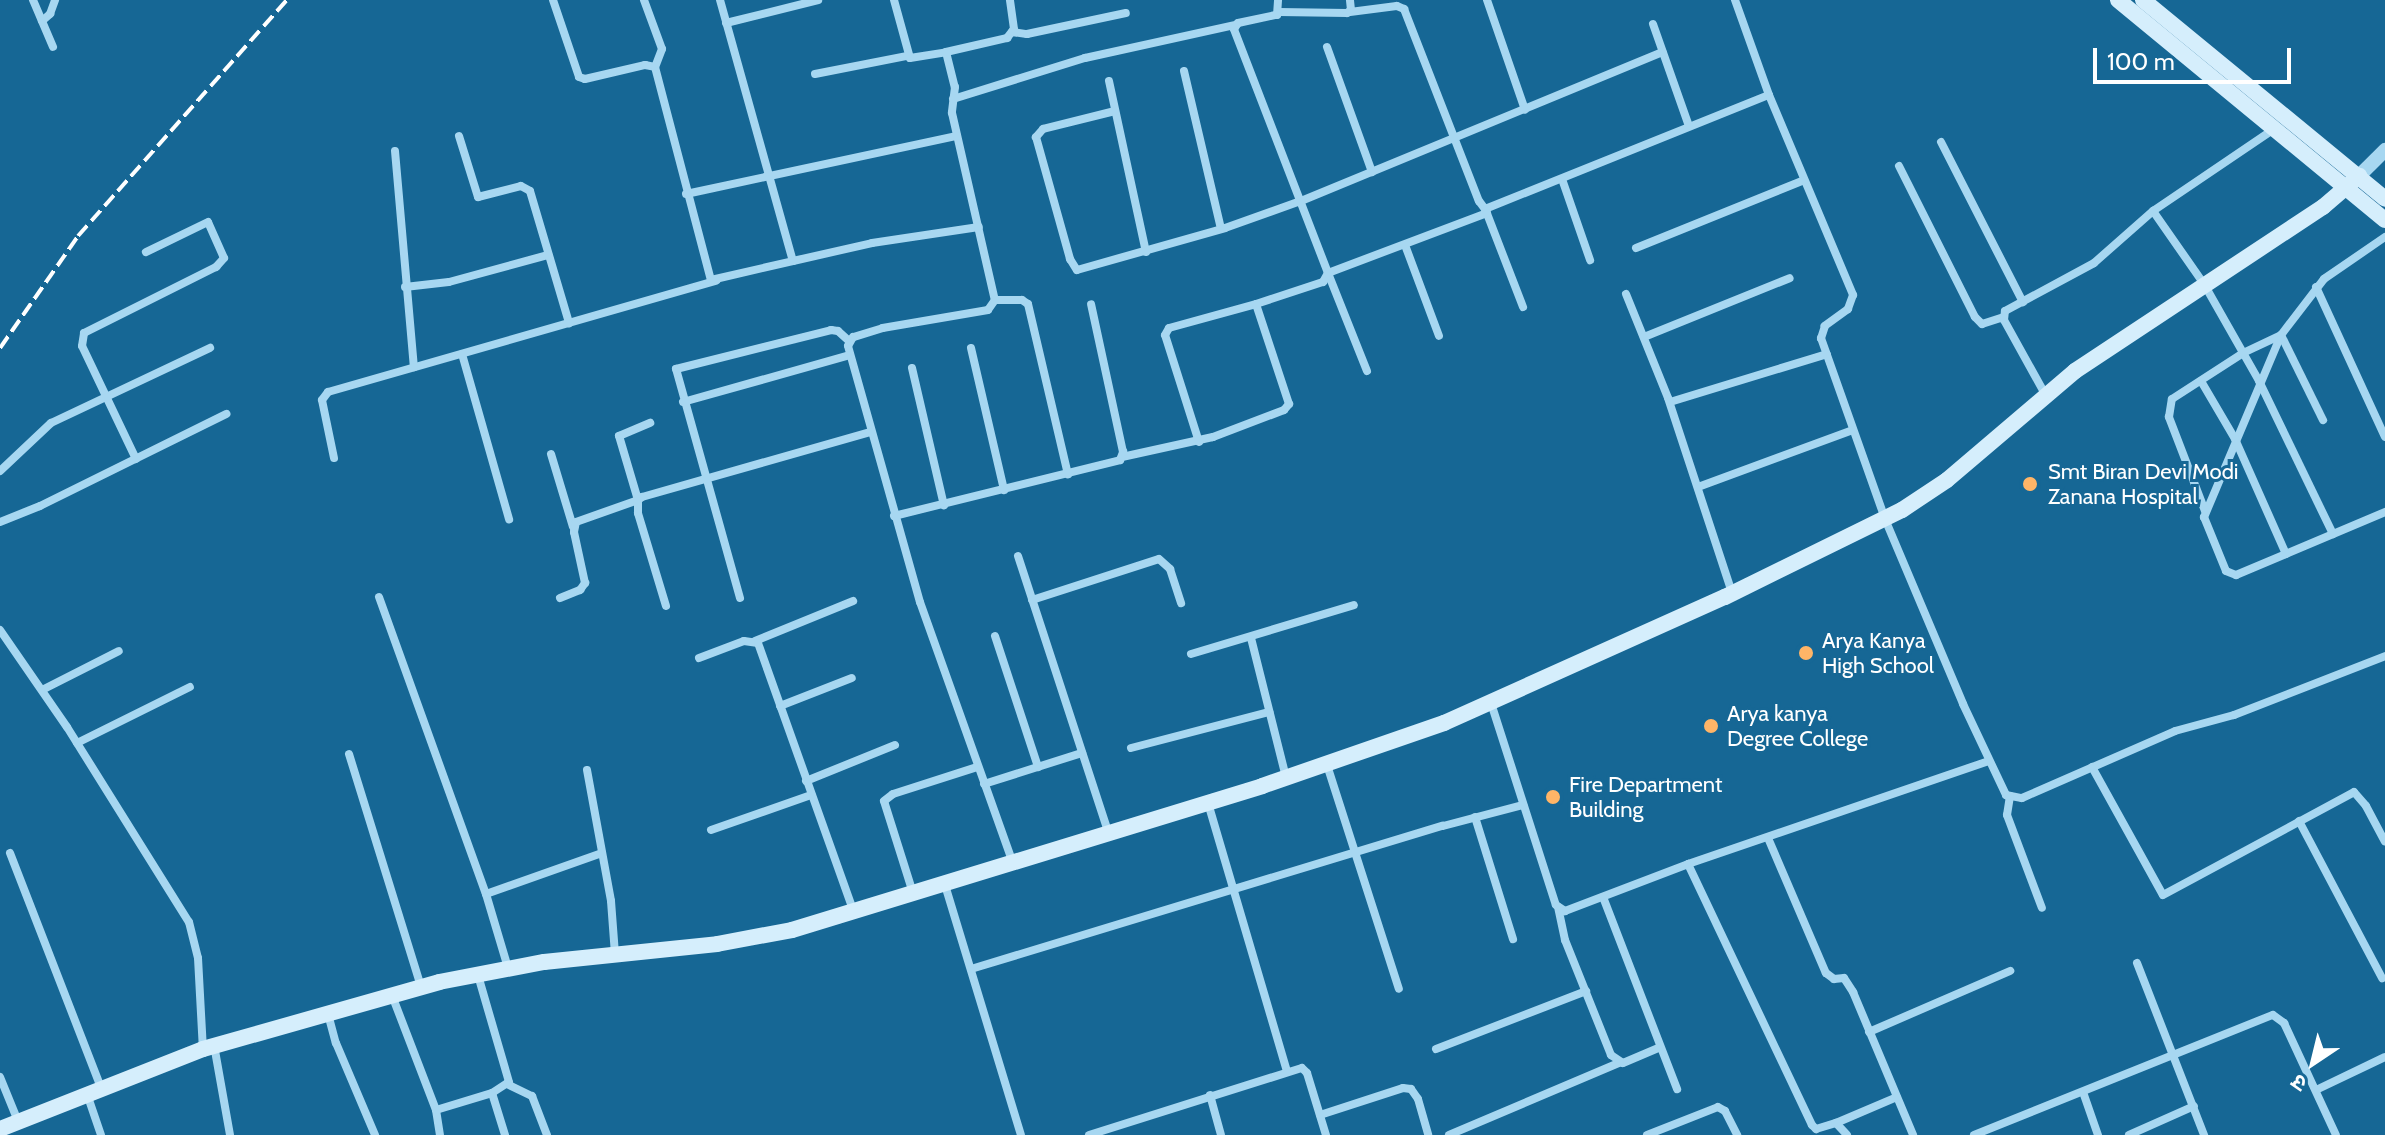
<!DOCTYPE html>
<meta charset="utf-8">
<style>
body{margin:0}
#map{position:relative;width:2385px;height:1135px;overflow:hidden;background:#166795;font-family:Cabin,"Noto Sans Devanagari",sans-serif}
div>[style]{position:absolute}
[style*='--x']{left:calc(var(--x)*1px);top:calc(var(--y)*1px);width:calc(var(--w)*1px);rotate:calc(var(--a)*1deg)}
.minor>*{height:8px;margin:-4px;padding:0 4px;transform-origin:4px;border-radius:4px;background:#a7d7f1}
.tertiary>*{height:14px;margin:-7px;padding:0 7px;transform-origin:7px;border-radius:7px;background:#a7d7f1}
.secondary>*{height:16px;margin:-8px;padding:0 8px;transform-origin:8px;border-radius:8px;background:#d5eefc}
.rail>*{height:4px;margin-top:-2px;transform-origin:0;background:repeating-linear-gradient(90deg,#fff 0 14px,transparent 0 20px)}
.dots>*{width:22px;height:22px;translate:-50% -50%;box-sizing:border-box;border:4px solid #166795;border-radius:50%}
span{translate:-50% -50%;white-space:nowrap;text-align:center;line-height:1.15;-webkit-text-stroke:6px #166795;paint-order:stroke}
.poi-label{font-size:22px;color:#fff}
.left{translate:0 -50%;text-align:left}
.north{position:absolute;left:2273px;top:1023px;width:80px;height:80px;-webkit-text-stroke:6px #166795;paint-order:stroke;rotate:215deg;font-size:22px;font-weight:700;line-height:32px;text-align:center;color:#fff}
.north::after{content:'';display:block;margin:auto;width:28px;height:36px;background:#fff;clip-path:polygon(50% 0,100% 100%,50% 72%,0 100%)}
.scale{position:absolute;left:2093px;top:48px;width:198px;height:36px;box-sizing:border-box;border:4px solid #fff;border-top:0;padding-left:10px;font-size:24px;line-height:28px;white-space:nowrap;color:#fff;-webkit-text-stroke:6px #166795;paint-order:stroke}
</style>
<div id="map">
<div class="minor">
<i style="--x:33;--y:0;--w:51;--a:66.9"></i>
<i style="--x:553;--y:0;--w:81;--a:71.3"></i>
<i style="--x:579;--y:77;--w:6;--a:18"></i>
<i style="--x:585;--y:79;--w:62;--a:-13.1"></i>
<i style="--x:645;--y:65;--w:10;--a:11"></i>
<i style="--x:655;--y:67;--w:220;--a:75.3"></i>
<i style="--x:711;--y:280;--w:84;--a:-13"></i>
<i style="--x:644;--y:0;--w:52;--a:69.8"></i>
<i style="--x:662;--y:49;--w:19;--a:111"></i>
<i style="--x:720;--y:0;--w:271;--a:74.4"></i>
<i style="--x:793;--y:261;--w:81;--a:-12.8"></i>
<i style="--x:872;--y:243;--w:108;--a:-8.5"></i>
<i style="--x:894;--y:0;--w:60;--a:74.6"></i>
<i style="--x:910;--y:58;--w:36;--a:-9"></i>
<i style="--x:946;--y:52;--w:36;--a:76"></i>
<i style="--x:955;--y:87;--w:26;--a:97"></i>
<i style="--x:952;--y:113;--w:192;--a:77.1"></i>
<i style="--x:995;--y:300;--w:12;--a:125"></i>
<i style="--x:988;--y:310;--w:107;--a:170.3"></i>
<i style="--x:883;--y:328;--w:31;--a:163"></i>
<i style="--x:853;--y:337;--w:10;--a:119"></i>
<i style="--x:848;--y:346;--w:266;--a:74.3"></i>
<i style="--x:920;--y:602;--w:274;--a:70.4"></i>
<i style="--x:1487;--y:0;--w:116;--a:70.9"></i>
<i style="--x:1735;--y:0;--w:101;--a:70.3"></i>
<i style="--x:1769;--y:95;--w:217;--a:67.2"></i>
<i style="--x:1853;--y:295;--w:15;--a:110"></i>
<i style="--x:1848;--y:309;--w:29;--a:144"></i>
<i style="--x:1825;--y:326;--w:13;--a:108"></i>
<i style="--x:1821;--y:338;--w:192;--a:70.5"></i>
<i style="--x:1885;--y:519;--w:201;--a:67.1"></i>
<i style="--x:1963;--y:704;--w:101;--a:64.7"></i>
<i style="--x:2006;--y:795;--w:16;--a:11"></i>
<i style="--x:2022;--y:798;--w:167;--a:-23.6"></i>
<i style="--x:2175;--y:731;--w:61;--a:-15.2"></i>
<i style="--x:2234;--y:715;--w:162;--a:-21.3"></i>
<i style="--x:1279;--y:12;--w:68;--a:0.8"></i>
<i style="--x:1347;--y:13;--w:5;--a:-37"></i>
<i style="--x:1351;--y:10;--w:10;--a:-96"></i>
<i style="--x:1350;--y:12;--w:47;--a:-7.3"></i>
<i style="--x:1397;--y:6;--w:8;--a:23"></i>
<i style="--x:1404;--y:9;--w:206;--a:68.7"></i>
<i style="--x:1479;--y:201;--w:10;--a:53"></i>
<i style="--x:1485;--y:209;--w:306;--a:-21.9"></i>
<i style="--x:42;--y:21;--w:11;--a:-41"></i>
<i style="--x:50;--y:14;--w:15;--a:-70"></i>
<i style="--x:726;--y:23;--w:95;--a:-14"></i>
<i style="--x:1653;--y:24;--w:108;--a:70.6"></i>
<i style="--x:1012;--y:32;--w:15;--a:8"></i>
<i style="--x:1027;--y:34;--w:101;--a:-12"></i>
<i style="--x:1327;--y:47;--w:133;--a:70.2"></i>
<i style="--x:946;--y:52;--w:63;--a:-12.9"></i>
<i style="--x:1007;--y:38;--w:11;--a:-52"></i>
<i style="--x:1014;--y:29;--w:29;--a:-98"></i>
<i style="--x:1184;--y:71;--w:162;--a:76.8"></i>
<i style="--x:815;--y:74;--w:94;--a:-11.1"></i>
<i style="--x:1109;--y:81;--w:175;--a:77.8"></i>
<i style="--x:953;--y:99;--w:138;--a:-17.3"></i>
<i style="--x:1085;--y:58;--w:154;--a:-12.4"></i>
<i style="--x:1115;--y:111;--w:74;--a:166"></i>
<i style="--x:1043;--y:129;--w:11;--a:131"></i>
<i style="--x:1036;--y:137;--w:127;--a:74.4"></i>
<i style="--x:1070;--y:259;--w:13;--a:58"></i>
<i style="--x:1077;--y:270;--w:154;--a:-15.8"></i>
<i style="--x:1225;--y:228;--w:81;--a:-19.6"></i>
<i style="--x:1301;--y:201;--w:391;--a:-22.4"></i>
<i style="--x:459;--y:136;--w:64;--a:72.7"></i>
<i style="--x:478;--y:197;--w:44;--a:-14.3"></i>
<i style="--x:521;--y:186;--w:10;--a:29"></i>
<i style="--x:530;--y:191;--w:138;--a:73.5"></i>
<i style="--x:1941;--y:142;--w:180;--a:62.9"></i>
<i style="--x:395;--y:151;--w:217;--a:85"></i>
<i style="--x:1899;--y:166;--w:169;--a:63.3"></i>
<i style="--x:1975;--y:317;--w:10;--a:45"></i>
<i style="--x:1982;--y:324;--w:22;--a:-18"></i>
<i style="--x:1562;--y:179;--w:86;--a:70.9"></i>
<i style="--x:686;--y:194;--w:277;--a:-12.1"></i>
<i style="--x:1486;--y:211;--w:103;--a:68.9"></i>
<i style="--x:2153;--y:211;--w:89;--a:55.1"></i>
<i style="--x:2204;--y:284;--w:112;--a:60.4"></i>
<i style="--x:2259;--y:381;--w:170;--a:64.2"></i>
<i style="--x:2385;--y:237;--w:74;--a:145.5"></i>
<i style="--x:2324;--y:279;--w:71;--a:127.5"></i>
<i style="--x:2281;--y:335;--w:198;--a:112.9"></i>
<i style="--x:2204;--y:517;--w:58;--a:67.8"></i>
<i style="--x:2226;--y:571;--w:11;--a:22"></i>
<i style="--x:2236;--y:575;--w:162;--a:-22.9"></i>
<i style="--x:1405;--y:245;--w:97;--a:69.5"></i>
<i style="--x:1636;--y:248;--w:181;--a:-22"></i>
<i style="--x:405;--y:287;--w:44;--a:-6.5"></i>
<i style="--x:449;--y:282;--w:103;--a:-15.3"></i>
<i style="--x:2316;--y:287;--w:165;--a:65.3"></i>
<i style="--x:1626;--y:294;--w:112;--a:68"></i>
<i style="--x:1668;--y:398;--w:205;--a:71.8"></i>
<i style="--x:995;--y:300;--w:27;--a:0"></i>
<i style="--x:1022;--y:300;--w:7;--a:34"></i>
<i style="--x:1028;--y:304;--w:175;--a:76.8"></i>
<i style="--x:1644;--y:337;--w:157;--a:-22"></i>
<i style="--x:971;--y:348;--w:146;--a:76.9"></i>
<i style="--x:462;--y:354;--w:172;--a:74.1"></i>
<i style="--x:912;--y:368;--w:141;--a:76.9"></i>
<i style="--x:1367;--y:371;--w:105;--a:-111.7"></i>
<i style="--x:1328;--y:273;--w:170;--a:-20.7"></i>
<i style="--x:2201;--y:381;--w:67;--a:59.6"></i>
<i style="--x:2235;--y:439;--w:126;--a:66.1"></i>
<i style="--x:2045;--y:394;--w:85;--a:-119"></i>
<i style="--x:2004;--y:320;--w:9;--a:-84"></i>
<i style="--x:2005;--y:311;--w:101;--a:-28.3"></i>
<i style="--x:2094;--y:263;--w:79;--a:-41.4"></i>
<i style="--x:2153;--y:211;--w:146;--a:-34.1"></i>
<i style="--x:683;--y:402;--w:173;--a:-15.7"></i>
<i style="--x:1670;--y:402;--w:164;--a:-17"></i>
<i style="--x:1199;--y:442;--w:112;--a:-107.6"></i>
<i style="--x:1165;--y:335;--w:8;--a:-60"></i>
<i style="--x:1169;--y:328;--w:90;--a:-15.4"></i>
<i style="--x:551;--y:454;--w:76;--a:73.2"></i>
<i style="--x:1122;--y:457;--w:93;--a:-12.4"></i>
<i style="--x:1213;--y:437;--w:76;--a:-20.8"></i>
<i style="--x:1284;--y:410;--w:8;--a:-50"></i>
<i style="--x:1289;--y:404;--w:105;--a:-108.3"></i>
<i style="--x:1256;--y:304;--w:71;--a:-18.2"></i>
<i style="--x:1323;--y:282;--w:10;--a:-61"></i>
<i style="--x:1328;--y:273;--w:261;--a:-111.1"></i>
<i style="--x:1234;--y:29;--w:7;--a:-56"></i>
<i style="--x:1238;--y:23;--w:40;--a:-12"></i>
<i style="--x:1277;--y:15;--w:15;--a:-86"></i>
<i style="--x:334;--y:458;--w:59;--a:-101.7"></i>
<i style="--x:322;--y:400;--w:10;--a:-53"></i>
<i style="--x:328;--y:392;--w:404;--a:-16"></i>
<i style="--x:136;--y:459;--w:125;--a:-115.5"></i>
<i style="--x:82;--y:346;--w:13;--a:-81"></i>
<i style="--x:84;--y:333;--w:148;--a:-26.6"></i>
<i style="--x:216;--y:267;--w:12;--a:-48"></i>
<i style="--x:224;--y:258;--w:39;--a:-114"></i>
<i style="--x:208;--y:222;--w:69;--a:154.2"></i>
<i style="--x:0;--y:471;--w:70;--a:-43.3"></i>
<i style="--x:51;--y:423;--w:176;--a:-25.3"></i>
<i style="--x:1698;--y:487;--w:165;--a:-20.2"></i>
<i style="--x:2205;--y:511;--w:101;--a:-111"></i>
<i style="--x:2169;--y:417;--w:18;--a:-81"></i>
<i style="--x:2172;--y:399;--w:85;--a:-32.9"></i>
<i style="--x:2243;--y:353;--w:42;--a:-25.3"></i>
<i style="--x:2281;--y:335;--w:95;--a:63.7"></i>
<i style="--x:894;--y:516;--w:233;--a:-13.9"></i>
<i style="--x:1120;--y:460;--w:9;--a:-69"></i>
<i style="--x:1123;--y:452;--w:151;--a:-102.2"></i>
<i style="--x:0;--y:522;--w:43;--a:-21.8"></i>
<i style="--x:40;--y:506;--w:208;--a:-26.3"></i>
<i style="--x:1018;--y:556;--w:289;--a:71.9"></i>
<i style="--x:379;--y:597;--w:316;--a:70.2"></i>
<i style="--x:486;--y:894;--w:77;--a:73.4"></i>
<i style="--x:560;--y:598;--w:22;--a:-22"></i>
<i style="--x:580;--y:590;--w:9;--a:-54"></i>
<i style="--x:585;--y:583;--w:52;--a:-102.2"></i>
<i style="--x:574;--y:532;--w:10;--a:-79"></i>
<i style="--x:576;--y:522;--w:66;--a:-19.5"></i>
<i style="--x:638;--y:500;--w:67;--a:-106.5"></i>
<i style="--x:619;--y:436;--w:34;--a:-23"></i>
<i style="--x:740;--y:598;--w:238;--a:-105.6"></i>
<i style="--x:676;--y:369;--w:160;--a:-14.1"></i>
<i style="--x:831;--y:330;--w:7;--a:8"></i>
<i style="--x:838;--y:331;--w:13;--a:42"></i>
<i style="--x:1032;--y:600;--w:133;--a:-17.9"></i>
<i style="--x:1159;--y:559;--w:15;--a:42"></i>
<i style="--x:1170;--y:569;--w:36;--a:72"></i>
<i style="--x:666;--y:606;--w:97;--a:-106.8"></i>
<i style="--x:638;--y:513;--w:13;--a:-90"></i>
<i style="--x:638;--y:500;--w:5;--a:-37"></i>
<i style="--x:642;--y:497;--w:237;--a:-15.9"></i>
<i style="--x:0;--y:630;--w:118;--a:55.4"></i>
<i style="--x:67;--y:727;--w:230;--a:58"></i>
<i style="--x:189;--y:922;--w:37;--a:76"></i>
<i style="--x:198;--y:958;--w:91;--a:86.9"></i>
<i style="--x:995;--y:636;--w:138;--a:71.8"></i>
<i style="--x:1251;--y:638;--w:143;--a:75.9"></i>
<i style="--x:755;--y:641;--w:106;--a:-22.2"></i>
<i style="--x:1191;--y:654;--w:170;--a:-16.7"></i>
<i style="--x:699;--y:658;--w:48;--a:-20.7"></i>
<i style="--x:744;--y:641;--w:14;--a:8"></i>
<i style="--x:758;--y:643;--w:286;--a:70.4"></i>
<i style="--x:42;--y:690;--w:86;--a:-26.9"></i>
<i style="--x:1491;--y:703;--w:212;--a:72.2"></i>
<i style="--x:1556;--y:905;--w:11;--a:34"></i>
<i style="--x:1565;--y:911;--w:132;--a:-20.9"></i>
<i style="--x:1688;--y:864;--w:318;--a:-18.9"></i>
<i style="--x:780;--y:706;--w:77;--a:-21.3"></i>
<i style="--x:77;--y:743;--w:126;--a:-26.4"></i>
<i style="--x:1131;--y:748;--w:143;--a:-14.6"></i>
<i style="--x:349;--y:754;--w:244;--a:72.8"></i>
<i style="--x:1327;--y:765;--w:235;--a:72.2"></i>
<i style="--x:2092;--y:767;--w:146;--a:61"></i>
<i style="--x:2163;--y:895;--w:217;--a:-28.3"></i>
<i style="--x:2354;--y:792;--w:18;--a:49"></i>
<i style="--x:2366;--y:806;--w:40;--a:62"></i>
<i style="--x:587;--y:770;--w:133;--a:79.6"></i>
<i style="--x:611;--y:901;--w:53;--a:85.7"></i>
<i style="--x:806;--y:781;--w:96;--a:-22"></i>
<i style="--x:984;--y:784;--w:103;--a:-17.6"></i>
<i style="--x:2010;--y:796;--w:19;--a:99"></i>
<i style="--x:2007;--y:815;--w:99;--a:69.4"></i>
<i style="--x:1208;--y:803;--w:279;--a:73.6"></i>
<i style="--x:1475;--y:817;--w:128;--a:72.7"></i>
<i style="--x:2299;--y:821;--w:178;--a:62.1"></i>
<i style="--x:711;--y:830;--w:106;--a:-19.3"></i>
<i style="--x:1768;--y:838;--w:147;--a:66.8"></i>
<i style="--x:1826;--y:973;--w:10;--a:37"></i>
<i style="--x:1834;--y:979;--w:10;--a:-6"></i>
<i style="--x:1844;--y:978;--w:17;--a:57"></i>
<i style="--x:1853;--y:992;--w:155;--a:67.2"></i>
<i style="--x:10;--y:853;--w:252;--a:68.8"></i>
<i style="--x:1688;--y:864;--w:289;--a:64.6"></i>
<i style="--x:1812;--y:1125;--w:6;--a:45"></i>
<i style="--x:1816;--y:1129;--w:21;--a:-17"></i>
<i style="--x:1836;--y:1123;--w:16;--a:47"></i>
<i style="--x:945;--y:885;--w:261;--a:73.1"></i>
<i style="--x:913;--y:893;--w:96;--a:-107.5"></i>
<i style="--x:884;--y:801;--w:11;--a:-38"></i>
<i style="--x:893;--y:794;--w:88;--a:-17.8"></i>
<i style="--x:486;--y:894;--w:123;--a:-19.5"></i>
<i style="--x:1603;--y:897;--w:206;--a:68.9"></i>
<i style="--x:1558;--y:907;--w:34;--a:78"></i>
<i style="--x:1565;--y:940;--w:124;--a:68.2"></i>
<i style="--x:1611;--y:1055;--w:14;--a:34"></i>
<i style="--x:1623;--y:1063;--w:39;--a:-23"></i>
<i style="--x:2137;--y:963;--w:185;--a:68.7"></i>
<i style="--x:971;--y:969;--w:493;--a:-16.9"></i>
<i style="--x:1443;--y:826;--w:83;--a:-14.7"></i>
<i style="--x:393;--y:998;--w:120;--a:69"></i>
<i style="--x:436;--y:1110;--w:25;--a:81"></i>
<i style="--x:328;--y:1014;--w:30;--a:75"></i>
<i style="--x:336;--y:1043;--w:100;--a:67"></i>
<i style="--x:1869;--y:1032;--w:154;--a:-23.4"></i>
<i style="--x:214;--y:1045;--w:91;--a:79.9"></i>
<i style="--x:1436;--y:1049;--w:161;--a:-21.1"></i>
<i style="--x:0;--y:1077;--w:48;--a:67.8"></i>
<i style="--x:507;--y:1084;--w:28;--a:26"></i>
<i style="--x:532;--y:1096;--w:42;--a:69"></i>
<i style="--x:2316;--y:1090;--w:76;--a:-25.6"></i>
<i style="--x:2083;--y:1092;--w:46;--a:70.8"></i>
<i style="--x:492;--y:1093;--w:44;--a:72.8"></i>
<i style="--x:87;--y:1094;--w:43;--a:71.1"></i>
<i style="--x:1210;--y:1095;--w:41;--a:74.6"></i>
<i style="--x:436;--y:1110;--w:59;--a:-16.9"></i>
<i style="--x:492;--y:1093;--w:20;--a:-33"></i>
<i style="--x:509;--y:1082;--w:111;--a:-106.2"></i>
<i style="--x:1320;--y:1115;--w:87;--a:-18"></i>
<i style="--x:1403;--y:1088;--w:8;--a:7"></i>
<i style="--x:1411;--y:1089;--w:12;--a:55"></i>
<i style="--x:1418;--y:1099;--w:37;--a:74"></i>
<i style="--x:1836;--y:1123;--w:66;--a:-23.1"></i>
<i style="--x:1089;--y:1135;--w:223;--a:-17.5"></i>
<i style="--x:1302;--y:1068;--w:7;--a:45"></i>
<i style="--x:1307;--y:1073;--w:65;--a:73"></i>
<i style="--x:1449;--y:1135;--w:185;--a:-23"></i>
<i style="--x:1647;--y:1135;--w:76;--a:-21.5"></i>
<i style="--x:1718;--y:1107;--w:8;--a:30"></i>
<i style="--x:1725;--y:1111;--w:27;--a:63"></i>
<i style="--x:1974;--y:1135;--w:322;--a:-21.9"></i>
<i style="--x:2273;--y:1015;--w:14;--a:36"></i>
<i style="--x:2284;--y:1023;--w:123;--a:65.1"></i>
<i style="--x:2129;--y:1135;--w:71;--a:-24"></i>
</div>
<div class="tertiary">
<i style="--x:2359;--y:176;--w:37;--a:-45"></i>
</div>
<div class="secondary">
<i style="--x:2118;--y:0;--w:346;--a:39.5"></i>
<i style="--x:2143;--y:0;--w:313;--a:39.4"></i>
<i style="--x:0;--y:1129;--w:218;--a:-21.5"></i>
<i style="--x:203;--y:1049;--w:245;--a:-15.8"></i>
<i style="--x:439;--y:982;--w:107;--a:-10.8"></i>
<i style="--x:544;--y:962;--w:174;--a:-5.9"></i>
<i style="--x:717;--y:944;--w:76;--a:-10.6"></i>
<i style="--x:792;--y:930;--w:492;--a:-17"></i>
<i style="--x:1262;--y:786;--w:193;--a:-19.1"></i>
<i style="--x:1444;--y:723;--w:308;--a:-24.2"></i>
<i style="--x:1725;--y:597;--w:197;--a:-26.2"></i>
<i style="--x:1902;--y:510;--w:54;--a:-33.7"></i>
<i style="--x:1947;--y:480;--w:168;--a:-40.4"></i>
<i style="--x:2075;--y:371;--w:297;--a:-33.5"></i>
<i style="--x:2323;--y:207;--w:48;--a:-40.7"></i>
</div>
<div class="rail">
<i style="--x:0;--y:348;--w:136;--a:-55.1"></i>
<i style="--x:78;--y:236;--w:315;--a:-48.5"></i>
</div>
<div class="dots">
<i style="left:2030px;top:484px;background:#ffb567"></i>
<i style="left:1806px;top:653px;background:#ffb567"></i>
<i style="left:1711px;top:726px;background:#ffb567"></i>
<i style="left:1553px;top:797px;background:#ffb567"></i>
</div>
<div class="poi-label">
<span class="left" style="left:2048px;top:484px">Smt Biran Devi Modi<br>Zanana Hospital</span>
<span class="left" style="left:1822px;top:653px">Arya Kanya<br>High School</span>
<span class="left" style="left:1727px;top:726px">Arya kanya<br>Degree College</span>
<span class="left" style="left:1569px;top:797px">Fire Department<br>Building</span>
</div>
<div class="north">उ</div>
<div class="scale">100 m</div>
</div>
